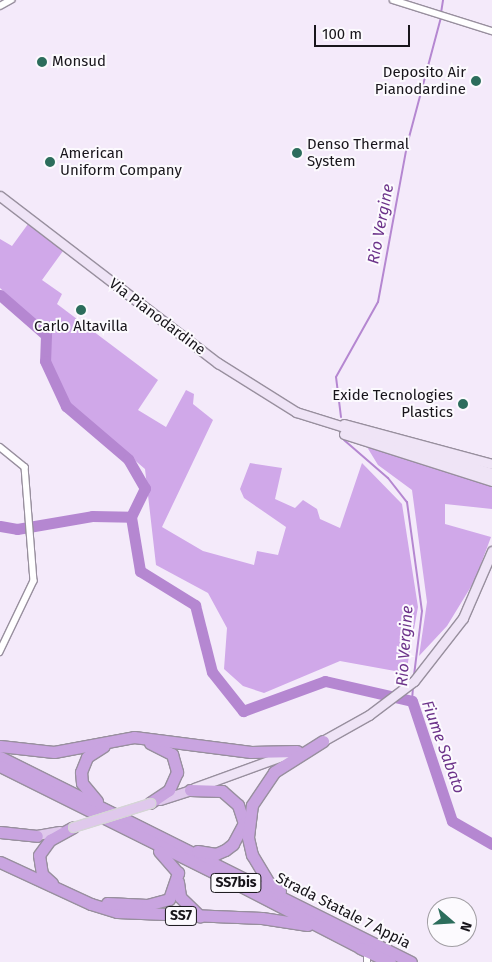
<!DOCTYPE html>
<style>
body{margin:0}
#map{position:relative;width:492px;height:962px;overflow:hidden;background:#f4eafa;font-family:"Fira Sans",sans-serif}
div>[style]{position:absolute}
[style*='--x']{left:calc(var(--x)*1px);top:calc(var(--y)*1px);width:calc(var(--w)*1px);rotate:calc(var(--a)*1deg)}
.green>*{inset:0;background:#d0a8e9}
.stream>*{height:2px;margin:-1px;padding:0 1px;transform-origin:1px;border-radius:1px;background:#b587d1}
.river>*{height:11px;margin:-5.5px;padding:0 5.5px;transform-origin:5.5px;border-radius:5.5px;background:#b587d1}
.roads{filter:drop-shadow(1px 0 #988f9e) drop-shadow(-1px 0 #988f9e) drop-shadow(0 1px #988f9e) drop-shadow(0 -1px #988f9e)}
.street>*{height:5.5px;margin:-2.75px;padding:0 2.75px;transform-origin:2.75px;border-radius:2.75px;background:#fff}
.secondary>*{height:9px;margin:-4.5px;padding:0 4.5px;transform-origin:4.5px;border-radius:4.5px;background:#efe4f6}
.primary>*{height:9px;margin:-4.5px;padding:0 4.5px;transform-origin:4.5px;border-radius:4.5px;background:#dfc8ec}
.highway>*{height:11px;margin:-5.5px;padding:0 5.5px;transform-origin:5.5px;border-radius:5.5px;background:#c9a4e0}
.bridges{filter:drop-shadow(1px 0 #d5d5d6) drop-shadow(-1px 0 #d5d5d6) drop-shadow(0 1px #d5d5d6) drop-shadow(0 -1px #d5d5d6)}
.primary-bridge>*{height:9px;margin:-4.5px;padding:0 4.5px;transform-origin:4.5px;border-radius:4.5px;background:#dfc8ec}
.dots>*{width:14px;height:14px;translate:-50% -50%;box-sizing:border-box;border:2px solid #fcfafe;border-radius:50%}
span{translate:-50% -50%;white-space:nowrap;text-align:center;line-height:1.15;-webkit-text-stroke:4px #fcfafe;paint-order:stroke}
.shield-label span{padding:1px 4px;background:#fcfafe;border:1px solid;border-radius:4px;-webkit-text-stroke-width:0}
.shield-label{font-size:14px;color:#18151b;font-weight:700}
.poi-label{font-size:15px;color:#18151b}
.left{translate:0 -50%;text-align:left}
.right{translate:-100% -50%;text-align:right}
.street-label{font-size:15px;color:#18151b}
.water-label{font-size:16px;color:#6c338a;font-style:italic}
.north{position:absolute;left:427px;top:897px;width:50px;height:50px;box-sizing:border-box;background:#fcfafe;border:1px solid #a19ea3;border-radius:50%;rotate:109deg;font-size:14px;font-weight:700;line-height:20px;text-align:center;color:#18151b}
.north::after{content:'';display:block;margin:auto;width:18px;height:22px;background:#2c6d5c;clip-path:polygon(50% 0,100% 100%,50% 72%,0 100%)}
.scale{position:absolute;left:314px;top:25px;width:96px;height:22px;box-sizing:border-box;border:2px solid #18151b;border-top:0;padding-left:6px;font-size:15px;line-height:18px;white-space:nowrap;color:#18151b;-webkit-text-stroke:4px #fcfafe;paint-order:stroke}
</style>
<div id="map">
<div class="green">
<i style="clip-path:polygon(28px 224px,63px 251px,42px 280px,62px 294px,57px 304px,158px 380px,138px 410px,166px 427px,186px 390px,194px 394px,193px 404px,213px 420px,162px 527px,203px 551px,254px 565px,257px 551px,278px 555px,286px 527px,244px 498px,240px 489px,250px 463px,282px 468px,275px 499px,295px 508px,303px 500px,317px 509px,320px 519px,340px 528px,362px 463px,402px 504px,418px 607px,406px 673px,340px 661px,264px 693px,243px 686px,224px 669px,227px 628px,208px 593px,156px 565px,145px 469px,69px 404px,50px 364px,49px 334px,0 288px,0 239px,12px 246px)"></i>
<i style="clip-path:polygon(367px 447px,492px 485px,492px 509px,445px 504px,445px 524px,491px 537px,475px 580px,447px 626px,419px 656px,427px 602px,412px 490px,378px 465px)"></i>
</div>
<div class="stream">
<i style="--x:441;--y:13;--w:13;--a:-81"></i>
<i style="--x:341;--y:417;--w:40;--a:-97.1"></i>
<i style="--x:336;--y:377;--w:86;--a:-60.8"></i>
<i style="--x:378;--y:302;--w:160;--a:-79.5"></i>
<i style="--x:407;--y:145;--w:132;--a:-75.1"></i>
<i style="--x:344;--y:440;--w:58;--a:40.8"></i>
<i style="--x:388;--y:478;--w:31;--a:52"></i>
<i style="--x:407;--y:502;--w:110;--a:82.2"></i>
<i style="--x:422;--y:611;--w:64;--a:97.1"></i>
<i style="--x:412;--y:701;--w:14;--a:-86"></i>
</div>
<div class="river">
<i style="--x:0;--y:295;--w:61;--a:41"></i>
<i style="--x:46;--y:335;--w:26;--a:92"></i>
<i style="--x:45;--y:361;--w:50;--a:65"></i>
<i style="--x:66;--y:406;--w:82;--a:40.5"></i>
<i style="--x:128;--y:459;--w:34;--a:60"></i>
<i style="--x:145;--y:488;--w:32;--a:116"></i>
<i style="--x:0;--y:526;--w:17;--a:10"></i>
<i style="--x:17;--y:529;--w:76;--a:-9.8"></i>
<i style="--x:92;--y:516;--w:39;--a:1"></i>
<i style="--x:131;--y:517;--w:55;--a:80.5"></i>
<i style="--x:140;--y:571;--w:65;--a:31.7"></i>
<i style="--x:195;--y:605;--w:69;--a:75.8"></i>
<i style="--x:212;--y:672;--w:50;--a:51.5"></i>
<i style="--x:243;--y:711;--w:87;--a:-20.1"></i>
<i style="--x:325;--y:681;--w:89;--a:12.9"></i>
<i style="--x:412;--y:701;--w:126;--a:71.6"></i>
<i style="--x:452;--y:821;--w:46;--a:29.9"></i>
</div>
<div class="roads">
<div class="street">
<i style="--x:393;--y:0;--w:104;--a:17.4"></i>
<i style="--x:0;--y:6;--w:13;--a:-29"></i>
<i style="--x:0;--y:447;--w:32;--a:39"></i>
<i style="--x:25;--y:467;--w:114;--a:85.5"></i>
<i style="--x:34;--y:581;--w:79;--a:115.6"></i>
<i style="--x:367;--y:962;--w:11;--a:-90"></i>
</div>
<div class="secondary">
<i style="--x:0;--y:196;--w:275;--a:37.5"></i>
<i style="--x:218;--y:363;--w:92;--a:32.1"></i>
<i style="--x:296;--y:412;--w:205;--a:17.3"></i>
<i style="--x:344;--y:424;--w:153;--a:15.1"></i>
<i style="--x:344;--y:434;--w:155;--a:17.6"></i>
<i style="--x:319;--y:743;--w:57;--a:-29.2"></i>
<i style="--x:369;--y:715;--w:56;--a:-37.1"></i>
<i style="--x:414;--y:681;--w:80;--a:-52.1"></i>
<i style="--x:463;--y:618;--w:73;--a:-66.6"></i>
<i style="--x:194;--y:788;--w:102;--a:-20"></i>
</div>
<div class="primary">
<i style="--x:160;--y:800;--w:32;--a:-18"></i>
<i style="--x:31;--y:836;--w:29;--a:-10"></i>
</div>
<div class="highway">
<i style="--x:150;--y:743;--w:25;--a:27"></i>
<i style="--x:172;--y:754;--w:19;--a:74"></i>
<i style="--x:177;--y:772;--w:20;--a:114"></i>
<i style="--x:169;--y:790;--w:23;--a:146"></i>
<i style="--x:0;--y:746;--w:54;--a:6.3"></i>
<i style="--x:54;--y:752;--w:81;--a:-10.6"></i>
<i style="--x:134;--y:737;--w:118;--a:7.3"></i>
<i style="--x:251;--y:752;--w:46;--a:-1.2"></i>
<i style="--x:0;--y:757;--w:459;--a:26.5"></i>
<i style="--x:0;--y:766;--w:238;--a:26.5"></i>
<i style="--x:190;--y:790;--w:32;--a:2"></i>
<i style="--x:222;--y:791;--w:21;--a:41"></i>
<i style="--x:238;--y:805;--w:19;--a:72"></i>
<i style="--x:244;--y:823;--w:24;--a:118"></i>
<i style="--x:233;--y:844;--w:10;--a:143"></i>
<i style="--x:225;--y:850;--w:10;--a:156"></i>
<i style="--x:216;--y:854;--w:19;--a:-171"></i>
<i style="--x:97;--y:801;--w:23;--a:-130"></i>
<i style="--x:82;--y:783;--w:11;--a:-95"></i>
<i style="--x:81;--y:772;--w:16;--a:-68"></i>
<i style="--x:87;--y:757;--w:20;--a:-33"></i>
<i style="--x:0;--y:832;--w:37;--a:6"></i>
<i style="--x:0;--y:862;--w:100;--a:24.8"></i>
<i style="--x:91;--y:904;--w:27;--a:17"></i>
<i style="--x:117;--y:912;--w:145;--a:2.4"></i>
<i style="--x:262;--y:918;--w:46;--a:8.8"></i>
<i style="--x:178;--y:882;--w:15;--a:82"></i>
<i style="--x:180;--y:897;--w:28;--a:44"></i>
<i style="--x:52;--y:883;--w:13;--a:-138"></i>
<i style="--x:42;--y:874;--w:19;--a:-99"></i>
<i style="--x:39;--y:855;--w:19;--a:-54"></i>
<i style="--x:50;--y:840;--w:26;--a:-29"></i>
<i style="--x:239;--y:885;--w:144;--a:27.3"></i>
<i style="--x:280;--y:891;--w:14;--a:-144"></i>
<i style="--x:269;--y:883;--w:33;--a:-121"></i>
<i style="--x:252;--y:855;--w:18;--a:-103"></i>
<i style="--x:248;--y:837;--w:32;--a:-83"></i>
<i style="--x:252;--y:805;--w:40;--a:-56"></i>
<i style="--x:274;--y:772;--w:58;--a:-32.3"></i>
<i style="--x:107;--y:903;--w:40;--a:2.9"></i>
<i style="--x:147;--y:905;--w:23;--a:-15"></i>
<i style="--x:169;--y:899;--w:28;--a:-71"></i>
<i style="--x:178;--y:873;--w:29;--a:-131"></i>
<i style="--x:360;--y:948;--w:33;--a:25"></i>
</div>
</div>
<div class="bridges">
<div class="primary-bridge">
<i style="--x:73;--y:827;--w:81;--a:-17.3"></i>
</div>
</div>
<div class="dots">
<i style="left:42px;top:62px;background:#2c6d5c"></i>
<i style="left:476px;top:81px;background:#2c6d5c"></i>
<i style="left:297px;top:153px;background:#2c6d5c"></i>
<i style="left:50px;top:162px;background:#2c6d5c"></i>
<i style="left:81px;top:310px;background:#2c6d5c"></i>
<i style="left:463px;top:404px;background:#2c6d5c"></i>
</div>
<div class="shield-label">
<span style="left:236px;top:883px">SS7bis</span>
<span style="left:181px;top:916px">SS7</span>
</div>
<div class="poi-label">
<span class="left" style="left:52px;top:62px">Monsud</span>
<span class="right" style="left:466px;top:81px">Deposito Air<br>Pianodardine</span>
<span class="left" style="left:307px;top:153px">Denso Thermal<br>System</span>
<span class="left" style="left:60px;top:162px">American<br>Uniform Company</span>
<span style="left:81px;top:327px">Carlo Altavilla</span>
<span class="right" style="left:453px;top:404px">Exide Tecnologies<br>Plastics</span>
</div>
<div class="street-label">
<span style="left:157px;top:317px;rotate:37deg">Via Pianodardine</span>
<span style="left:343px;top:911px;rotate:27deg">Strada Statale 7 Appia</span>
</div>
<div class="water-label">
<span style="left:381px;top:224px;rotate:-79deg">Rio Vergine</span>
<span style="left:405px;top:646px;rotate:-86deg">Rio Vergine</span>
<span style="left:443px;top:747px;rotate:70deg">Fiume Sabato</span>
</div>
<div class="north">N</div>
<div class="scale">100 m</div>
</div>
